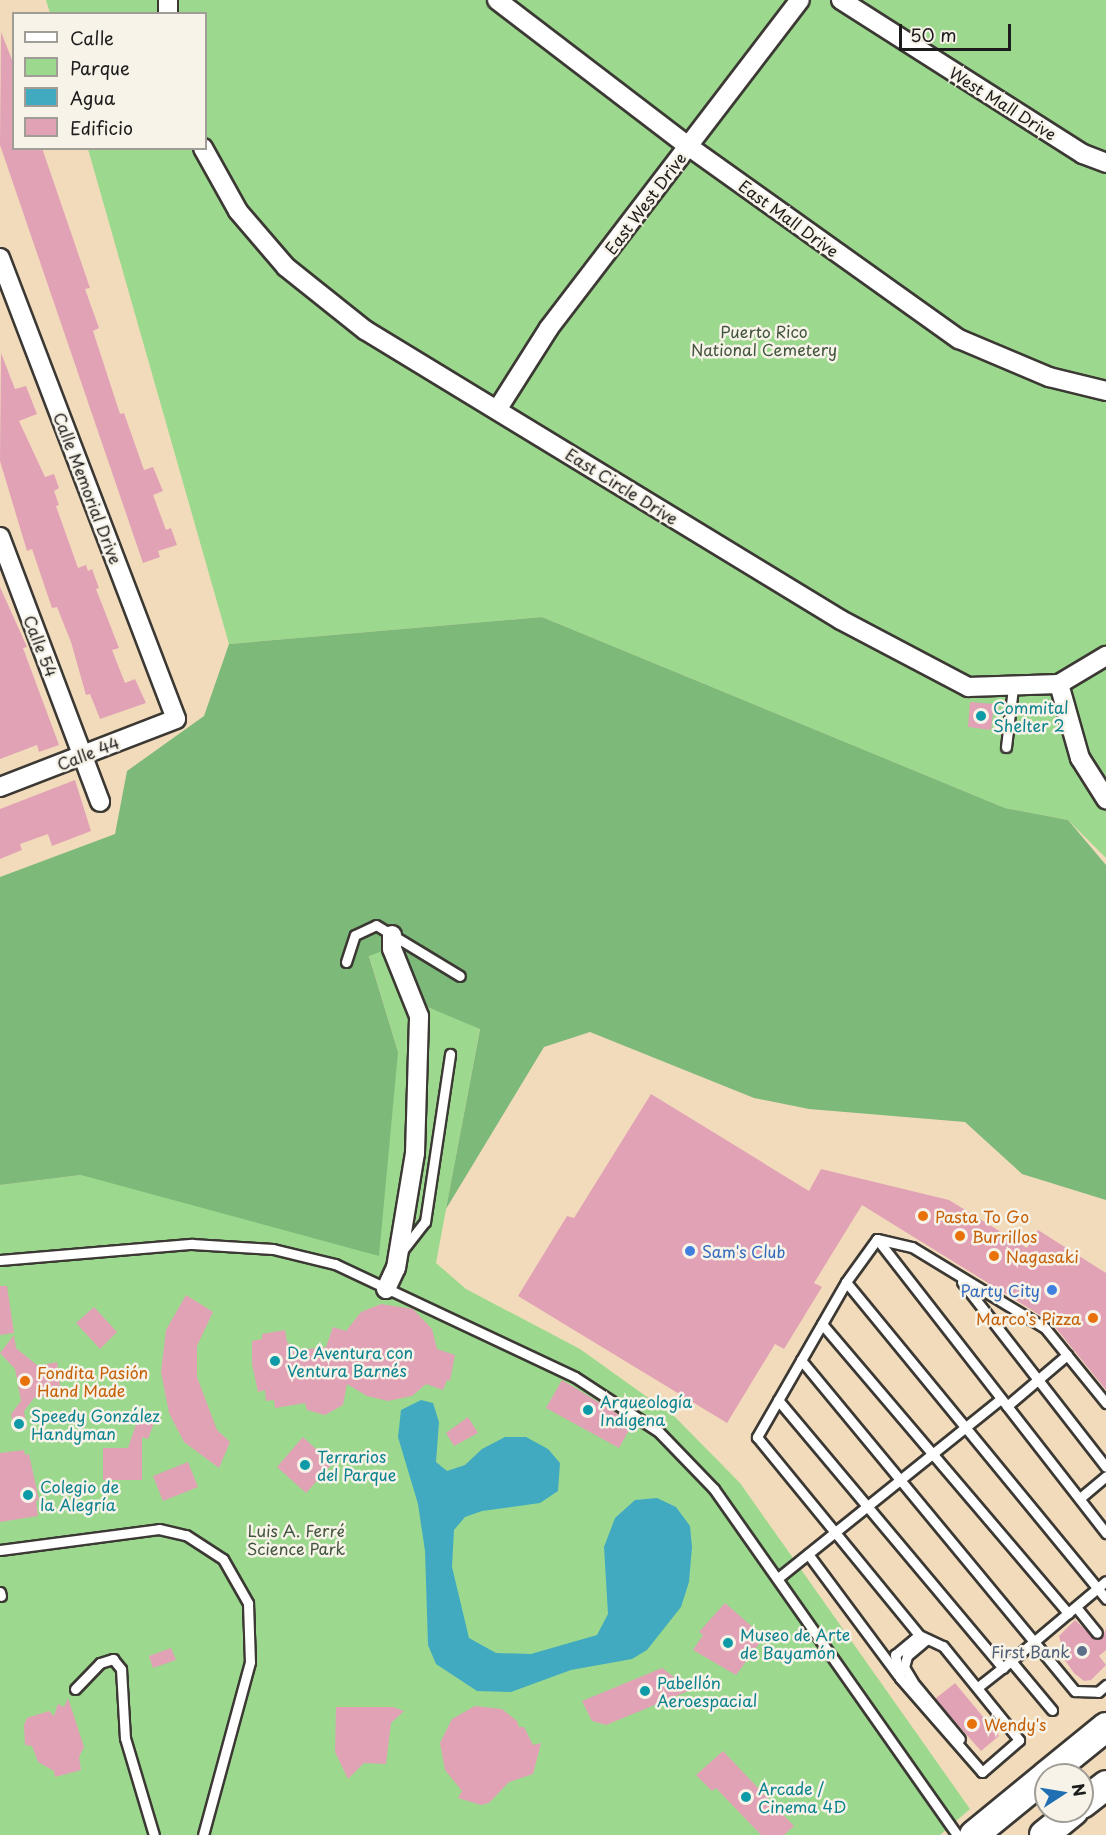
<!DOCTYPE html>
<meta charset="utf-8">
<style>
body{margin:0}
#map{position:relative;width:1106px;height:1835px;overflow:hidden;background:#f2dbbb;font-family:"Playpen Sans",sans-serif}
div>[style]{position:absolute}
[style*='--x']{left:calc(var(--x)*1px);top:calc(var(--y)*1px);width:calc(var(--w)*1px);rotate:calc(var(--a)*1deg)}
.green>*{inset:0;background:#9cd98e}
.forest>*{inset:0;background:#7db979}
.water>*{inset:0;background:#41aac1}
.building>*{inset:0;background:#e1a2b6}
.roads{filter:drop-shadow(2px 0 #3c3934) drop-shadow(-2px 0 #3c3934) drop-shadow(0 2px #3c3934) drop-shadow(0 -2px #3c3934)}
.service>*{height:9px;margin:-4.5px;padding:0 4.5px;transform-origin:4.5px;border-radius:4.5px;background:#fff}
.minor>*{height:18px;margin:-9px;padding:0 9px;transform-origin:9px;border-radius:9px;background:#fff}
.primary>*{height:28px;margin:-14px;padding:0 14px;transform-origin:14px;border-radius:14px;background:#fff}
.dots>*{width:16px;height:16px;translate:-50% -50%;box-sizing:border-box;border:3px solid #f7f3e8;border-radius:50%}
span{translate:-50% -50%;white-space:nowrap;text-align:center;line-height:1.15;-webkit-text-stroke:5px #f7f3e8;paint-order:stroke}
.street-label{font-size:16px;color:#1c1c1c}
.park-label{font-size:16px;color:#42553e}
.culture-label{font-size:16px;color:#0d838f}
.left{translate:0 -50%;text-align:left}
.food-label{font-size:16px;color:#c56008}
.right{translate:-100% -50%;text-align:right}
.shop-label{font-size:16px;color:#366cbe}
.service-label{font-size:16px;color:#4e5e75}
.legend{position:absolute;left:12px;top:12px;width:195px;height:138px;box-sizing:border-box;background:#f7f3e8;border:2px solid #9f9d96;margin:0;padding:8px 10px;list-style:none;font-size:18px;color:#1c1c1c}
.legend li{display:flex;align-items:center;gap:12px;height:30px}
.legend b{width:30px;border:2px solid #9f9d96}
.north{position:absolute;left:1034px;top:1763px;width:60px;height:60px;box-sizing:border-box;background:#f7f3e8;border:2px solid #9f9d96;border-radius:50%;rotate:78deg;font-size:16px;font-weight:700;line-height:24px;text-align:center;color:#1c1c1c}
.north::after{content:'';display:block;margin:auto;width:21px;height:27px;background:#1f6fb2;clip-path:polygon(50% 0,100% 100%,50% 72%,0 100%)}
.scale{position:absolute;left:899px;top:24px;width:112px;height:27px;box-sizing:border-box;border:3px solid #1c1c1c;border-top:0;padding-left:8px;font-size:18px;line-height:21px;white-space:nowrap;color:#1c1c1c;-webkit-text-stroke:4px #f7f3e8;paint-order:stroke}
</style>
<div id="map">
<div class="green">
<i style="clip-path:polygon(46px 0,1106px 0,1106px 858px,1068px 820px,1005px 808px,542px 617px,229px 644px,88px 149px,206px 148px,206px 14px,50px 13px)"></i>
<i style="clip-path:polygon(394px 946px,425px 1006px,480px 1028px,436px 1263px,466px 1289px,580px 1349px,675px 1417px,740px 1483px,970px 1809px,940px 1835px,0 1835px,0 1185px,81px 1175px,398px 1052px,369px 955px)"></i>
</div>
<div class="forest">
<i style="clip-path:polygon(542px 617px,1005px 808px,1068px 820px,1106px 865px,1106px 1200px,1022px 1174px,965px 1122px,809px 1109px,754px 1098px,590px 1032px,544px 1047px,446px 1209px,480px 1029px,425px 1006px,393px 947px,369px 956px,398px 1052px,379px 1256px,81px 1175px,0 1185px,0 877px,115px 834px,127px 771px,204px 716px,229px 644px)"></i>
</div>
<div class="water">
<i style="clip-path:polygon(421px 1400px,433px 1403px,439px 1422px,436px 1462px,447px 1471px,465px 1465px,482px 1449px,505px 1437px,526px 1437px,548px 1449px,560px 1463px,558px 1491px,540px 1503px,482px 1511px,465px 1517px,454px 1530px,452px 1567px,469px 1638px,496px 1653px,531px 1654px,597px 1635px,608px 1614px,604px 1547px,615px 1518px,635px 1500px,657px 1498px,676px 1507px,690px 1526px,692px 1547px,689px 1582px,681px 1607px,647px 1650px,632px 1659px,571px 1670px,511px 1692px,477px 1691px,436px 1664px,428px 1645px,425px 1551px,418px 1504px,398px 1437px,401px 1410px)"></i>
</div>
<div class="building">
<i style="clip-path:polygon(1px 32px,14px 65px,14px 148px,42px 148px,90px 288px,85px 289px,99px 328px,93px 331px,120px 414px,124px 413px,144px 470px,153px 467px,163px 491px,153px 495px,166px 530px,171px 528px,177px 545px,158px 551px,160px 557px,143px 563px,0 145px)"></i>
<i style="clip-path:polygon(1px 353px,15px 389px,26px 386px,37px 414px,19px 421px,45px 477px,54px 474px,59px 488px,54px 491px,59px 505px,56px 506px,78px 568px,86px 565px,88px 571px,92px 569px,99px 588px,96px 589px,119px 648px,112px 650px,125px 683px,135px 679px,146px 703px,100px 719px,90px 694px,86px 695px,71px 642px,57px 607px,52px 608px,32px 549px,27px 551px,0 461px)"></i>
<i style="clip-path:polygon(0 587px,27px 647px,23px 648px,59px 745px,39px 752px,37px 745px,0 759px)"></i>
<i style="clip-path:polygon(970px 702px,994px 704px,991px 730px,968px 727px)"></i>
<i style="clip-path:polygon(75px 780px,91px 831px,52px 846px,48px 834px,20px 844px,22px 850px,0 859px,0 809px)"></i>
<i style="clip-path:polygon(651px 1094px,809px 1191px,821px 1169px,949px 1200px,1027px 1248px,1038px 1230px,1106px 1273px,1106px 1390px,1051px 1322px,862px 1205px,814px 1283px,822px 1287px,784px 1349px,775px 1344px,727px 1423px,518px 1296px,567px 1216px,574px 1218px)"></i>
<i style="clip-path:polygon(0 1286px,7px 1286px,14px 1333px,0 1335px)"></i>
<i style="clip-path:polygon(186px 1295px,213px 1312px,197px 1346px,197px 1377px,217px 1430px,230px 1442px,219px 1468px,184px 1442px,169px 1413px,161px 1372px,166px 1330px)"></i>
<i style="clip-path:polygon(381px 1304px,413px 1309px,432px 1329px,437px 1349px,455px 1355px,450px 1381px,447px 1380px,443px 1390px,426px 1384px,412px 1396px,388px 1401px,367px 1396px,347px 1384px,343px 1405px,325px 1415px,307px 1410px,305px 1403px,275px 1408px,274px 1400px,266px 1401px,265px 1390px,258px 1392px,252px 1364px,252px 1341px,262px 1339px,262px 1334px,285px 1330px,287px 1342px,298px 1350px,326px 1347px,333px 1327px,346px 1331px,361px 1312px)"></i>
<i style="clip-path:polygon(94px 1307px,117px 1332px,100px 1349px,76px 1323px)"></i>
<i style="clip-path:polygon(14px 1335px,16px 1348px,38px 1366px,57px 1362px,61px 1393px,34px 1398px,24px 1411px,27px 1429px,14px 1431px,11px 1414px,21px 1401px,15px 1369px,0 1353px)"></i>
<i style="clip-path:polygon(562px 1380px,633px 1423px,619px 1448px,546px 1408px)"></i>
<i style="clip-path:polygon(140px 1413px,155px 1420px,148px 1439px,142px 1437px,142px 1480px,103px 1480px,103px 1448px,128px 1448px)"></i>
<i style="clip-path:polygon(468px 1417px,478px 1433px,454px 1446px,446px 1433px)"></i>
<i style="clip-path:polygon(303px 1437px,332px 1464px,306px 1493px,277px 1467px)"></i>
<i style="clip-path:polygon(24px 1450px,25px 1455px,29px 1454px,39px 1500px,36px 1501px,38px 1516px,0 1522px,0 1453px)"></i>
<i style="clip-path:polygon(188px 1462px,198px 1487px,163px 1501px,153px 1476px)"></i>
<i style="clip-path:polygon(725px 1603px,764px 1637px,736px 1675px,693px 1650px,703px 1635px,699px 1632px)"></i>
<i style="clip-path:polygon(1075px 1620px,1095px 1639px,1102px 1638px,1106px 1629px,1106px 1650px,1099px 1656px,1106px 1665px,1091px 1680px,1084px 1681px,1074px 1673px,1058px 1650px,1062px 1647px,1059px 1636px)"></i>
<i style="clip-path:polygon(171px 1648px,176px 1660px,153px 1668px,149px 1656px)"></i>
<i style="clip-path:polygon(662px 1668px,691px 1690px,606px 1725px,592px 1721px,582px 1701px)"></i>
<i style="clip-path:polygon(955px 1683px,999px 1736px,981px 1751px,935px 1699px)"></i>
<i style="clip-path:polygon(68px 1698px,84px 1747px,79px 1757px,81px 1770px,55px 1777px,54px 1771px,38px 1762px,32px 1746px,25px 1745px,24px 1725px,27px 1718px,49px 1711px,54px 1716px,58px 1704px,64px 1707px)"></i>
<i style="clip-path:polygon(475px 1706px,502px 1709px,517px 1721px,519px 1727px,524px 1727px,533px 1745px,541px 1743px,533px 1774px,509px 1782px,489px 1803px,481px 1805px,458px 1798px,462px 1791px,445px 1770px,440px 1743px,452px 1719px)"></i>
<i style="clip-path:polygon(336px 1707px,393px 1707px,404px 1711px,391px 1723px,386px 1764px,364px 1763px,348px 1779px,335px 1752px)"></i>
<i style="clip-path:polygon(723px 1751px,794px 1826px,784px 1835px,761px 1835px,716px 1788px,712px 1791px,696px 1775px)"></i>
</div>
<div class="roads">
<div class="service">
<i style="--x:1006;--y:747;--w:60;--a:-83.3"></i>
<i style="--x:346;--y:962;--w:28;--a:-72"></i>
<i style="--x:355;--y:935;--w:23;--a:-25"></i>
<i style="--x:376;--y:925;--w:98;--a:31.3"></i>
<i style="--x:877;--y:1239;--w:53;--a:125.8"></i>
<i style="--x:846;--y:1282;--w:179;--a:119.9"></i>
<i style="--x:757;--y:1437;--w:256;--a:50.7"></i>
<i style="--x:919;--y:1635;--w:26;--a:25"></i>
<i style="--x:943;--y:1646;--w:121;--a:51"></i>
<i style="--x:1019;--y:1740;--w:49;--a:139.1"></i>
<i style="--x:982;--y:1772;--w:125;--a:-131.1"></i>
<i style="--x:900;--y:1678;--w:24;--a:-102"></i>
<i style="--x:895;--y:1655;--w:31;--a:-40"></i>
<i style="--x:877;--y:1239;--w:373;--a:52.1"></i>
<i style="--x:877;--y:1239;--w:36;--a:13"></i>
<i style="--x:912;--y:1247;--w:156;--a:31.3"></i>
<i style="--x:1045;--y:1328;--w:97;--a:50.9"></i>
<i style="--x:402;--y:1251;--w:37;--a:-52"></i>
<i style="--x:425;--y:1222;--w:170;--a:-81.5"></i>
<i style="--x:0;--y:1260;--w:193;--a:-4.8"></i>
<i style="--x:192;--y:1244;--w:81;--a:3.5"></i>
<i style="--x:273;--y:1249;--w:64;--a:13.6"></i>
<i style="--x:335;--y:1264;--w:265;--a:25.2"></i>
<i style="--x:575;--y:1377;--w:100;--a:33.2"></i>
<i style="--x:659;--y:1432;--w:79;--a:46"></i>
<i style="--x:714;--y:1489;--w:423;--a:54.9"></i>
<i style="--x:846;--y:1282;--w:410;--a:50.6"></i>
<i style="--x:962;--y:1282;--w:234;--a:52.1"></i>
<i style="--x:822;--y:1324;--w:380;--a:49.6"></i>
<i style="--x:801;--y:1360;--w:430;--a:50.4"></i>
<i style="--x:1075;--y:1691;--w:23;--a:2"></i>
<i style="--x:1098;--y:1692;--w:11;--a:-41"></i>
<i style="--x:778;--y:1400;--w:350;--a:50"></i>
<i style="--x:1007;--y:1406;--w:79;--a:-40.4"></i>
<i style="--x:1080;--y:1498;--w:34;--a:-40"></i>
<i style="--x:0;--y:1550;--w:160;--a:-7.5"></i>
<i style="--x:159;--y:1529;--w:28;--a:13"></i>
<i style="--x:186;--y:1535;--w:44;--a:33"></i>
<i style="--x:223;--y:1559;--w:51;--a:60.4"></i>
<i style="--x:248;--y:1603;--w:59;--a:88.1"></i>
<i style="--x:250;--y:1662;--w:179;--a:105.2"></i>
<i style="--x:808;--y:1554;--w:151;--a:53.4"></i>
<i style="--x:778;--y:1578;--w:286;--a:-38.8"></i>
<i style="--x:0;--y:1592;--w:4;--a:76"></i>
<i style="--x:1076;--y:1607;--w:33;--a:51"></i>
<i style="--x:927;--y:1639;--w:26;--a:140"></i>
<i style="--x:907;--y:1656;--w:11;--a:105"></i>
<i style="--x:904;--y:1667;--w:21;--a:59"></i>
<i style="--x:915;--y:1685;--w:70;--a:50.2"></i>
<i style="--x:1011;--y:1661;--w:124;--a:-40.1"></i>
<i style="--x:978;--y:1687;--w:42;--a:-38.2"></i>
<i style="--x:1011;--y:1661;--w:64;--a:50.1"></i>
<i style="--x:75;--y:1689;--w:36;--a:-46"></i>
<i style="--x:100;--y:1663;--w:14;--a:-17"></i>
<i style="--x:113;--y:1659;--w:13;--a:51"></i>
<i style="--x:121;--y:1669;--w:69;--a:86.7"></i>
<i style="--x:125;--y:1738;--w:101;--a:73.4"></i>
</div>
<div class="minor">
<i style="--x:168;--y:0;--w:14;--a:90"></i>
<i style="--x:497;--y:0;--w:240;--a:37.4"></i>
<i style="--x:688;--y:146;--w:333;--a:35.5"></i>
<i style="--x:959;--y:339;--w:98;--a:22.9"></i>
<i style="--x:1049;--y:377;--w:59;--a:13.8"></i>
<i style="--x:841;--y:0;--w:287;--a:32.5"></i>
<i style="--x:1083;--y:154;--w:25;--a:21"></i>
<i style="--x:203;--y:148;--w:72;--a:60.9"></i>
<i style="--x:238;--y:211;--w:74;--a:49.4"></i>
<i style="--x:286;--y:267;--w:101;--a:38.6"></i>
<i style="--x:365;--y:330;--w:557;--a:31.35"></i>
<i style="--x:841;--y:620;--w:144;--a:27.8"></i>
<i style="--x:968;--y:687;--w:91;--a:-1.9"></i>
<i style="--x:1059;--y:684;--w:55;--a:-30.8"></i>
<i style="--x:0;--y:258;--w:493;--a:69.1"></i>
<i style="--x:176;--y:719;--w:189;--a:158.9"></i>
<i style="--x:497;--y:410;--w:97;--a:-57.6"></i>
<i style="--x:549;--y:328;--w:413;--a:-52.6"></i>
<i style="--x:0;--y:537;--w:283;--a:69.3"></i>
<i style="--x:1059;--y:684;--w:77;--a:74.2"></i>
<i style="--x:1080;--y:758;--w:49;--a:57.6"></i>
<i style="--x:386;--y:1289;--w:23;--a:-65"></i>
<i style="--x:396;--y:1268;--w:117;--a:-80.6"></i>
<i style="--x:415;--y:1153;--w:137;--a:-88.3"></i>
<i style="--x:419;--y:1016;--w:72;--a:-111.9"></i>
<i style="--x:392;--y:949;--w:14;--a:-90"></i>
</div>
<div class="primary">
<i style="--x:1047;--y:1775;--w:76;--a:-39.1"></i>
<i style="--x:1082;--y:1804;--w:31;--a:-38"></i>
<i style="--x:974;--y:1835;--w:93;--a:-39.3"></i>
<i style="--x:1044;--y:1835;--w:38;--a:-39"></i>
</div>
</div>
<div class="dots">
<i style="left:981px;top:716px;background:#0f9aa8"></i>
<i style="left:923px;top:1216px;background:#e8710a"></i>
<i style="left:960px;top:1236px;background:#e8710a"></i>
<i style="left:690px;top:1251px;background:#3f7fe0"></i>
<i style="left:994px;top:1256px;background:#e8710a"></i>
<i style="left:1052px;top:1290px;background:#3f7fe0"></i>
<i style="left:1093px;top:1318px;background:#e8710a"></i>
<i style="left:275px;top:1361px;background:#0f9aa8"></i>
<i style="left:25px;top:1381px;background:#e8710a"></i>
<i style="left:588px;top:1410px;background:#0f9aa8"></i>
<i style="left:19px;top:1424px;background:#0f9aa8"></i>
<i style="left:305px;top:1465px;background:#0f9aa8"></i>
<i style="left:28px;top:1495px;background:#0f9aa8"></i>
<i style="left:728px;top:1643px;background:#0f9aa8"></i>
<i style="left:1082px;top:1651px;background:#5c6f8a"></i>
<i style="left:645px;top:1691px;background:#0f9aa8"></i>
<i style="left:972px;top:1724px;background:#e8710a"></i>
<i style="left:746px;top:1797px;background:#0f9aa8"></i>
</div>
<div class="street-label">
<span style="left:1003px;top:103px;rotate:32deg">West Mall Drive</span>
<span style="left:645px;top:203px;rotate:-53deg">East West Drive</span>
<span style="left:789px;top:218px;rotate:36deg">East Mall Drive</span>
<span style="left:622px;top:486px;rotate:32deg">East Circle Drive</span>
<span style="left:88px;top:488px;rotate:69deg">Calle Memorial Drive</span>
<span style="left:41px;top:646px;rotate:69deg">Calle 54</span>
<span style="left:88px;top:753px;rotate:-21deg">Calle 44</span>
</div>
<div class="park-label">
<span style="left:764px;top:340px">Puerto Rico<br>National Cemetery</span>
<span style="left:296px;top:1539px">Luis A. Ferré<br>Science Park</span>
</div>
<div class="culture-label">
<span class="left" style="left:993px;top:716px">Commital<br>Shelter 2</span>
<span class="left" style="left:287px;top:1361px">De Aventura con<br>Ventura Barnés</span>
<span class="left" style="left:600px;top:1410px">Arqueología<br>Indígena</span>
<span class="left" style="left:31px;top:1424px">Speedy González<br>Handyman</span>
<span class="left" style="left:317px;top:1465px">Terrarios<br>del Parque</span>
<span class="left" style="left:40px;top:1495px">Colegio de<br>la Alegría</span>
<span class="left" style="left:740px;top:1643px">Museo de Arte<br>de Bayamón</span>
<span class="left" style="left:657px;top:1691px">Pabellón<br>Aeroespacial</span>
<span class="left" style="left:758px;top:1797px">Arcade /<br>Cinema 4D</span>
</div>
<div class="food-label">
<span class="left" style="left:935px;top:1216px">Pasta To Go</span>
<span class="left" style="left:972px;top:1236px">Burrillos</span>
<span class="left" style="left:1006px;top:1256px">Nagasaki</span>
<span class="right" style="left:1081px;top:1318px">Marco's Pizza</span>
<span class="left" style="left:37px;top:1381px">Fondita Pasión<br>Hand Made</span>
<span class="left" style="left:984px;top:1724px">Wendy's</span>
</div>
<div class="shop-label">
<span class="left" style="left:702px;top:1251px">Sam's Club</span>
<span class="right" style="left:1040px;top:1290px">Party City</span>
</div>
<div class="service-label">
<span class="right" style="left:1070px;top:1651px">First Bank</span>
</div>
<ul class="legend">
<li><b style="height:8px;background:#fff"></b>Calle</li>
<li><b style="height:16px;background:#9cd98e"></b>Parque</li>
<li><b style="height:16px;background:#41aac1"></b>Agua</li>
<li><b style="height:16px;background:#e1a2b6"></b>Edificio</li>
</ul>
<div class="north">N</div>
<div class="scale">50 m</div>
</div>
